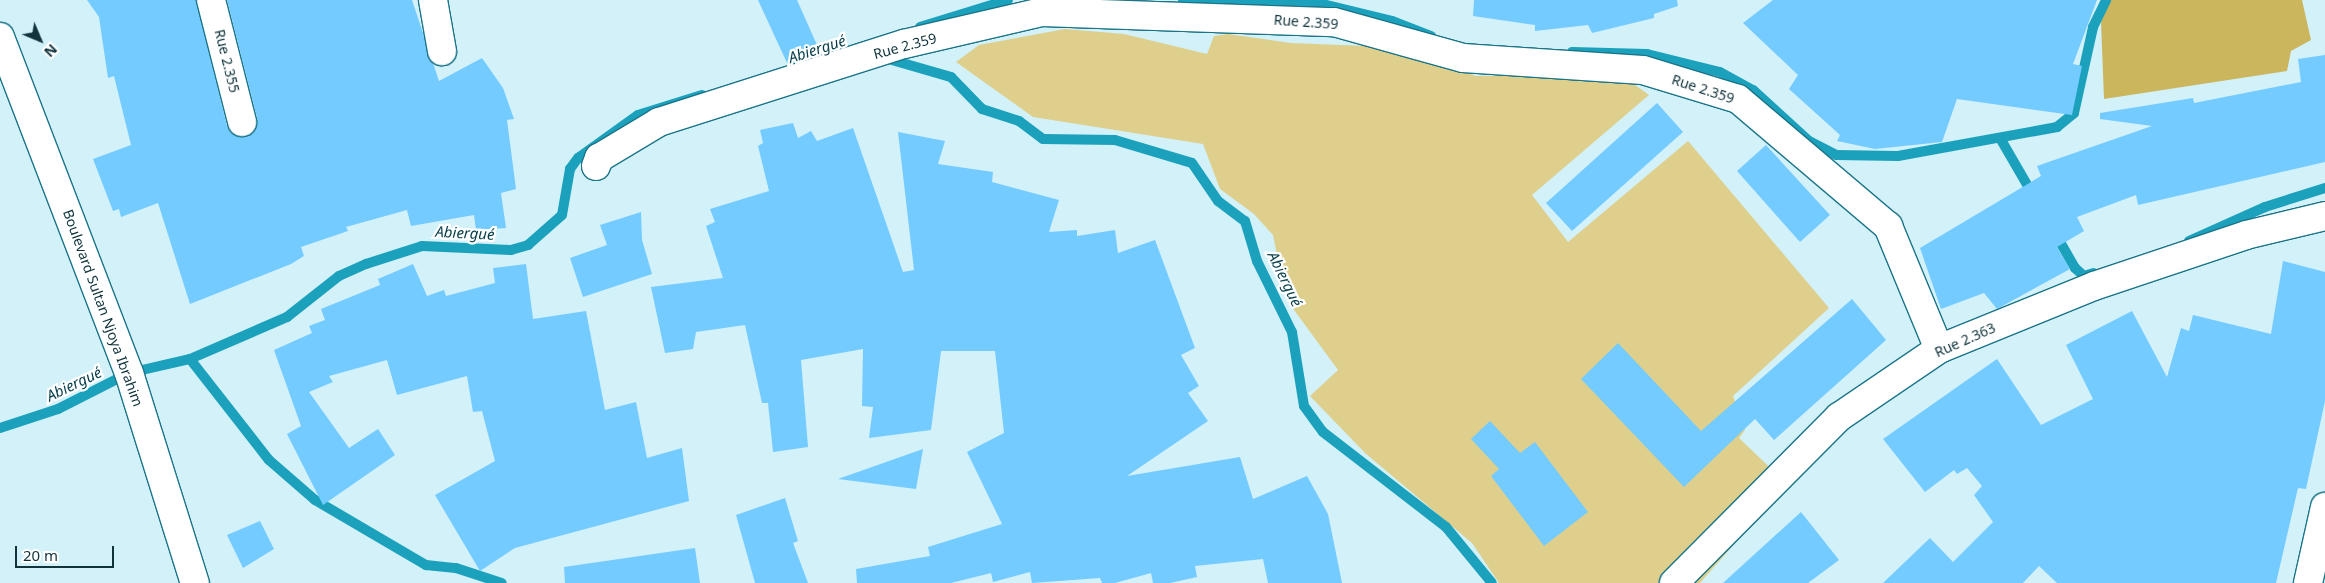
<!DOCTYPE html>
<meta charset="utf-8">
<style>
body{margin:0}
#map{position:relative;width:2325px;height:583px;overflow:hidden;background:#d2f1f9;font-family:"Noto Sans",sans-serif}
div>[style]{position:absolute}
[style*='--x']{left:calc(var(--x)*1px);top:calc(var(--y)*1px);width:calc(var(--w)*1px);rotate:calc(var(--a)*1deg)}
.green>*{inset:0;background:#dfcf8c}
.forest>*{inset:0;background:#cbb65e}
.stream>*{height:10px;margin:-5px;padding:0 5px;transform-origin:5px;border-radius:5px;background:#1ca1bd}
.building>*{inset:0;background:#74cbff}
.roads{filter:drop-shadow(1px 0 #1a7488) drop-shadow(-1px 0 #1a7488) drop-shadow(0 1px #1a7488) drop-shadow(0 -1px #1a7488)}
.minor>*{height:28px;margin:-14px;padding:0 14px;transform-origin:14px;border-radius:14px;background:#fff}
span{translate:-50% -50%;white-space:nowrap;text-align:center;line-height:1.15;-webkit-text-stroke:4.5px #fff;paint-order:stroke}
.street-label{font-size:14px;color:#10333c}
.water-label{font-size:15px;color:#043c48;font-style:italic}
.north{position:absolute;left:15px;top:15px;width:50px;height:50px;-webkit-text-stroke:4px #fff;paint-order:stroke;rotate:135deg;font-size:14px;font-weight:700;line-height:20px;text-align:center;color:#10333c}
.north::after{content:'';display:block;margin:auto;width:18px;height:22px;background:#10333c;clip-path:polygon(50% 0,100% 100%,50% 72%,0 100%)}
.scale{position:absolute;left:15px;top:546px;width:99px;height:22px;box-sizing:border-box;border:2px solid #10333c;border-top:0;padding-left:6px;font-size:15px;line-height:18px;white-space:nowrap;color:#10333c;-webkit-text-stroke:4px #fff;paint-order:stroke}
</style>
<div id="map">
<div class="green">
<i style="clip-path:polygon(1065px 29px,1124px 34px,1207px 54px,1214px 36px,1228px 34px,1291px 43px,1392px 47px,1476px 76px,1599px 74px,1631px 82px,1649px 95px,1532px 195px,1568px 242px,1688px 141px,1829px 308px,1733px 396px,1745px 430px,1739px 438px,1787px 484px,1700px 583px,1499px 583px,1472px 543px,1365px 453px,1310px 396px,1338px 370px,1286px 299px,1273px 235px,1254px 214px,1220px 189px,1203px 144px,1033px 117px,956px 62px,979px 45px)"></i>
</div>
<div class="forest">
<i style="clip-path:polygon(2108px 0,2302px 0,2311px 40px,2291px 51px,2287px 71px,2104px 99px,2101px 22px)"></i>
</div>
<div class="stream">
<i style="--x:1183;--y:0;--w:41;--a:7"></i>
<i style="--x:1224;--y:5;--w:86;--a:-2.7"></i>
<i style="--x:1310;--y:1;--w:84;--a:13.7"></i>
<i style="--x:1392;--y:21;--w:42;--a:21"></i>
<i style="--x:920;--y:27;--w:92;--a:-17.1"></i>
<i style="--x:1572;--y:52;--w:75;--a:1.5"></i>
<i style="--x:1647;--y:54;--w:75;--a:13.9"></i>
<i style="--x:1720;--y:72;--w:38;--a:29"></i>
<i style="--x:1753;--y:90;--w:76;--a:42.3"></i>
<i style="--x:1809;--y:141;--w:30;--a:27"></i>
<i style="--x:1836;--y:155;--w:62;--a:0.9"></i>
<i style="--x:1898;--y:156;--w:162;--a:-10.3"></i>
<i style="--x:2057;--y:127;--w:22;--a:-39"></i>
<i style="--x:2074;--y:113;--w:88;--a:-77.5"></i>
<i style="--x:2093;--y:27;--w:30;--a:-64"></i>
<i style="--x:885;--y:58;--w:69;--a:16.1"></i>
<i style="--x:951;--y:77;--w:45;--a:45.9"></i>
<i style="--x:982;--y:109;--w:39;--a:18"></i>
<i style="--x:1019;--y:121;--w:30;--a:37"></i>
<i style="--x:1043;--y:139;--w:72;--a:0.8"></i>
<i style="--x:1115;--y:140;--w:80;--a:16.6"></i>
<i style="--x:1192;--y:163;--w:46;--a:55.6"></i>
<i style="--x:1218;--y:201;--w:34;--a:37"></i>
<i style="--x:1245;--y:221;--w:42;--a:73.3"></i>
<i style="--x:1257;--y:261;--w:79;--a:63.8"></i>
<i style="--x:1292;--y:332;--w:75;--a:80.8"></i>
<i style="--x:1304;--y:406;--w:32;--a:54"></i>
<i style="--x:1323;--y:432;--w:155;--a:37.7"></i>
<i style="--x:1446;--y:527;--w:72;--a:50.6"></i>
<i style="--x:2000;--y:138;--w:66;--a:59.9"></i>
<i style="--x:2055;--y:233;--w:40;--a:60.3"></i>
<i style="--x:2075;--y:268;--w:12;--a:42"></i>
<i style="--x:2084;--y:276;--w:10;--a:-17"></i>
<i style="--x:2189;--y:241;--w:83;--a:-24.1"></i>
<i style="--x:2265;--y:207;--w:63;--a:-17.6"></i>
<i style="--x:190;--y:359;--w:128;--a:52"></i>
<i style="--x:269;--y:460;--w:61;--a:41"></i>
<i style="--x:315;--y:500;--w:129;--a:30.4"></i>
<i style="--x:426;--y:565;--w:30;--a:6"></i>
<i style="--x:456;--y:568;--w:48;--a:18.1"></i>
<i style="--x:0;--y:428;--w:61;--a:-18.1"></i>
<i style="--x:58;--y:409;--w:80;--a:-26.9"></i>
<i style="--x:129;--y:373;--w:63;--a:-12.9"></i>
<i style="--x:190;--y:359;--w:106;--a:-23.4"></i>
<i style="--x:287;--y:317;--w:66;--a:-38.3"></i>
<i style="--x:339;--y:276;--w:30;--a:-24"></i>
<i style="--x:366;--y:264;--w:59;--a:-17.8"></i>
<i style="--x:422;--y:246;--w:89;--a:2.6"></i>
<i style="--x:511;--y:250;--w:18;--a:-16"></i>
<i style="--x:528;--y:245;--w:45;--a:-41.4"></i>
<i style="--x:562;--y:215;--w:47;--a:-80.1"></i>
<i style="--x:570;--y:169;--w:14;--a:-54"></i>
<i style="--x:578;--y:158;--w:74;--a:-35.6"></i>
<i style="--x:638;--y:115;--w:67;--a:-17.4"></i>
</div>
<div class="building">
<i style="clip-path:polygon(87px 0,196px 0,227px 126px,231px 133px,245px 137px,253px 133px,257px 118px,227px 0,412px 0,439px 81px,482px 58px,503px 88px,514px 119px,507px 120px,516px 189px,501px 193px,506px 228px,476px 230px,474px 215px,411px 226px,407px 210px,346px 227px,348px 231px,301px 247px,304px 256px,291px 264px,190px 304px,158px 203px,121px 217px,119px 209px,113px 211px,93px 159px,131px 145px,114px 76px,108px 78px,99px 17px)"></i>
<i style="clip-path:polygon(758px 0,797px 0,821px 54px,788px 65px)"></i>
<i style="clip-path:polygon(1474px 0,1677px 0,1678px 6px,1654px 14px,1654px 18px,1592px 33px,1588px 25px,1535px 31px,1535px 25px,1473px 16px)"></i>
<i style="clip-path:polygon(1773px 0,2097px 0,2073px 64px,2082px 66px,2072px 115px,1957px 99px,1942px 142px,1875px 149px,1837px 141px,1840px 135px,1789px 89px,1798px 75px,1743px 23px)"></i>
<i style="clip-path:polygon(2325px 55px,2325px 162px,2138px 205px,2136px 195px,2077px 217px,2084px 231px,2057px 247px,2070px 269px,1997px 309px,1984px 293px,1941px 309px,1920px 248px,2041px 176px,2037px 166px,2152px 126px,2100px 119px,2100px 113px,2193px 98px,2194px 103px,2301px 82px,2298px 59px)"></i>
<i style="clip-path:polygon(1657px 103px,1683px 132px,1572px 231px,1546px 203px)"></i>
<i style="clip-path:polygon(793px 123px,798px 138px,811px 131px,817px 141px,853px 128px,903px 272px,914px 270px,898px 132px,945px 141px,938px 164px,993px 172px,992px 182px,1059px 200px,1049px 232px,1077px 230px,1077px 236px,1115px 230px,1118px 253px,1155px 240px,1195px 348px,1181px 355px,1199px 386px,1188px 393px,1208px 421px,1127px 476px,1240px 457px,1253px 499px,1307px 476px,1328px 514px,1342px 583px,1268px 583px,1263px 559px,1195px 566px,1197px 577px,1170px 583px,1153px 583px,1151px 573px,1115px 583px,1102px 583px,1100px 578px,1032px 583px,1030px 572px,993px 582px,991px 573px,951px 583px,857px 583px,856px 569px,930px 556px,928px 547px,1002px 524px,967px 452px,1004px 433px,995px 351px,941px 351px,931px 430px,869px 438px,873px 407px,862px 406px,863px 349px,801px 360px,808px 447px,773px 452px,768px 403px,762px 403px,745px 325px,696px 332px,693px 349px,665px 353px,651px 287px,723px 278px,706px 226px,715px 222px,710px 209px,769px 191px,758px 146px,763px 143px,760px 130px)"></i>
<i style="clip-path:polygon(1766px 145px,1830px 215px,1800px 242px,1737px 171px)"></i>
<i style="clip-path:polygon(641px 212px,642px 240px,652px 274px,583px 297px,570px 258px,607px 245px,600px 225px)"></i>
<i style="clip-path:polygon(2283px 261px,2325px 272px,2325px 401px,2306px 489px,2298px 488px,2276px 583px,2057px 583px,2039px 566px,2023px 583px,1883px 583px,1930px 538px,1953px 562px,1993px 522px,1974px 495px,1982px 486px,1967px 468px,1957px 474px,1954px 470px,1925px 492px,1883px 439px,1997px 359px,2041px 425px,2093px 399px,2066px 345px,2132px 311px,2167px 377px,2181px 328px,2189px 331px,2193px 315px,2271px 334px)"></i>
<i style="clip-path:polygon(413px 264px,427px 296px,444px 290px,446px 296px,495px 283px,493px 268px,526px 264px,533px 319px,586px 311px,605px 410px,636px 402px,647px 458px,682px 448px,689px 501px,515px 548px,480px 571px,435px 495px,495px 461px,482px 411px,473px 412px,467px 376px,397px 395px,387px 360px,329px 376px,333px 382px,309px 392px,349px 448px,378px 429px,395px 455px,323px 505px,287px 434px,301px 426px,274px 350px,312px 333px,309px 326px,325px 320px,321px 309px,380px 285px,378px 279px)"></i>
<i style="clip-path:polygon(1852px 299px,1886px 340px,1774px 440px,1755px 419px,1684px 487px,1581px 379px,1618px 343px,1701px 431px)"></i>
<i style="clip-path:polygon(1490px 421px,1520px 453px,1535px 442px,1588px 512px,1544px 546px,1491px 476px,1499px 469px,1471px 439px)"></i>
<i style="clip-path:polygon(923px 449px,916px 489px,838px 479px)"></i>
<i style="clip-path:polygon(785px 498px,798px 541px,793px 543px,808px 583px,755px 583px,736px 515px)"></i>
<i style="clip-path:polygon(1801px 512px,1839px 560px,1808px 583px,1723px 583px)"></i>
<i style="clip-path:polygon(260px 521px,274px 549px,243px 568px,227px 535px)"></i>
<i style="clip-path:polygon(695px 548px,700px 583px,565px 583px,564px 567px)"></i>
</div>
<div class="roads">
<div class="minor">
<i style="--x:211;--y:0;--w:126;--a:75.7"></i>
<i style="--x:433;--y:0;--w:52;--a:80"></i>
<i style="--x:0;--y:37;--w:360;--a:69"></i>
<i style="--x:129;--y:373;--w:220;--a:72.6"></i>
<i style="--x:596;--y:166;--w:9;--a:-69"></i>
<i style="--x:599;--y:158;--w:70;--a:-31"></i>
<i style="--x:659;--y:122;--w:257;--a:-17.7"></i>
<i style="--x:904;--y:44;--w:142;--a:-13.1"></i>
<i style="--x:1042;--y:12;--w:292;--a:2"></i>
<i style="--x:1334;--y:22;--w:134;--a:15.6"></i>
<i style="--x:1463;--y:58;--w:180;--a:3.8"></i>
<i style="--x:1643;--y:70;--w:99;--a:17"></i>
<i style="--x:1738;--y:99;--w:197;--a:40.3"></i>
<i style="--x:1888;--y:226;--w:133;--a:67.5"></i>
<i style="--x:1674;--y:583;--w:234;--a:-45.2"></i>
<i style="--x:1839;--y:417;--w:121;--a:-34.2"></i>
<i style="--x:1939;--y:349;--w:167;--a:-22.1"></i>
<i style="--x:2094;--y:286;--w:160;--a:-18.5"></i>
<i style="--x:2246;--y:235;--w:81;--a:-13.5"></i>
<i style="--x:2308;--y:583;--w:78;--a:-77.4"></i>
</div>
</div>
<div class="street-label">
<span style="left:1306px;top:22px;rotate:4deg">Rue 2.359</span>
<span style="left:905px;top:46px;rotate:-15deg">Rue 2.359</span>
<span style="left:227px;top:61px;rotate:76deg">Rue 2.355</span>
<span style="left:1703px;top:89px;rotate:18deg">Rue 2.359</span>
<span style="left:103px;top:308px;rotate:70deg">Boulevard Sultan Njoya Ibrahim</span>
<span style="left:1965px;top:340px;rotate:-24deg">Rue 2.363</span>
</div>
<div class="water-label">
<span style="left:817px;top:49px;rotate:-18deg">Abiergué</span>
<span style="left:465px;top:233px;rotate:3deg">Abiergué</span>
<span style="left:1285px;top:279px;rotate:64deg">Abiergué</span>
<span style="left:74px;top:384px;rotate:-26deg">Abiergué</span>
</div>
<div class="north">N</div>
<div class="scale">20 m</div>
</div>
